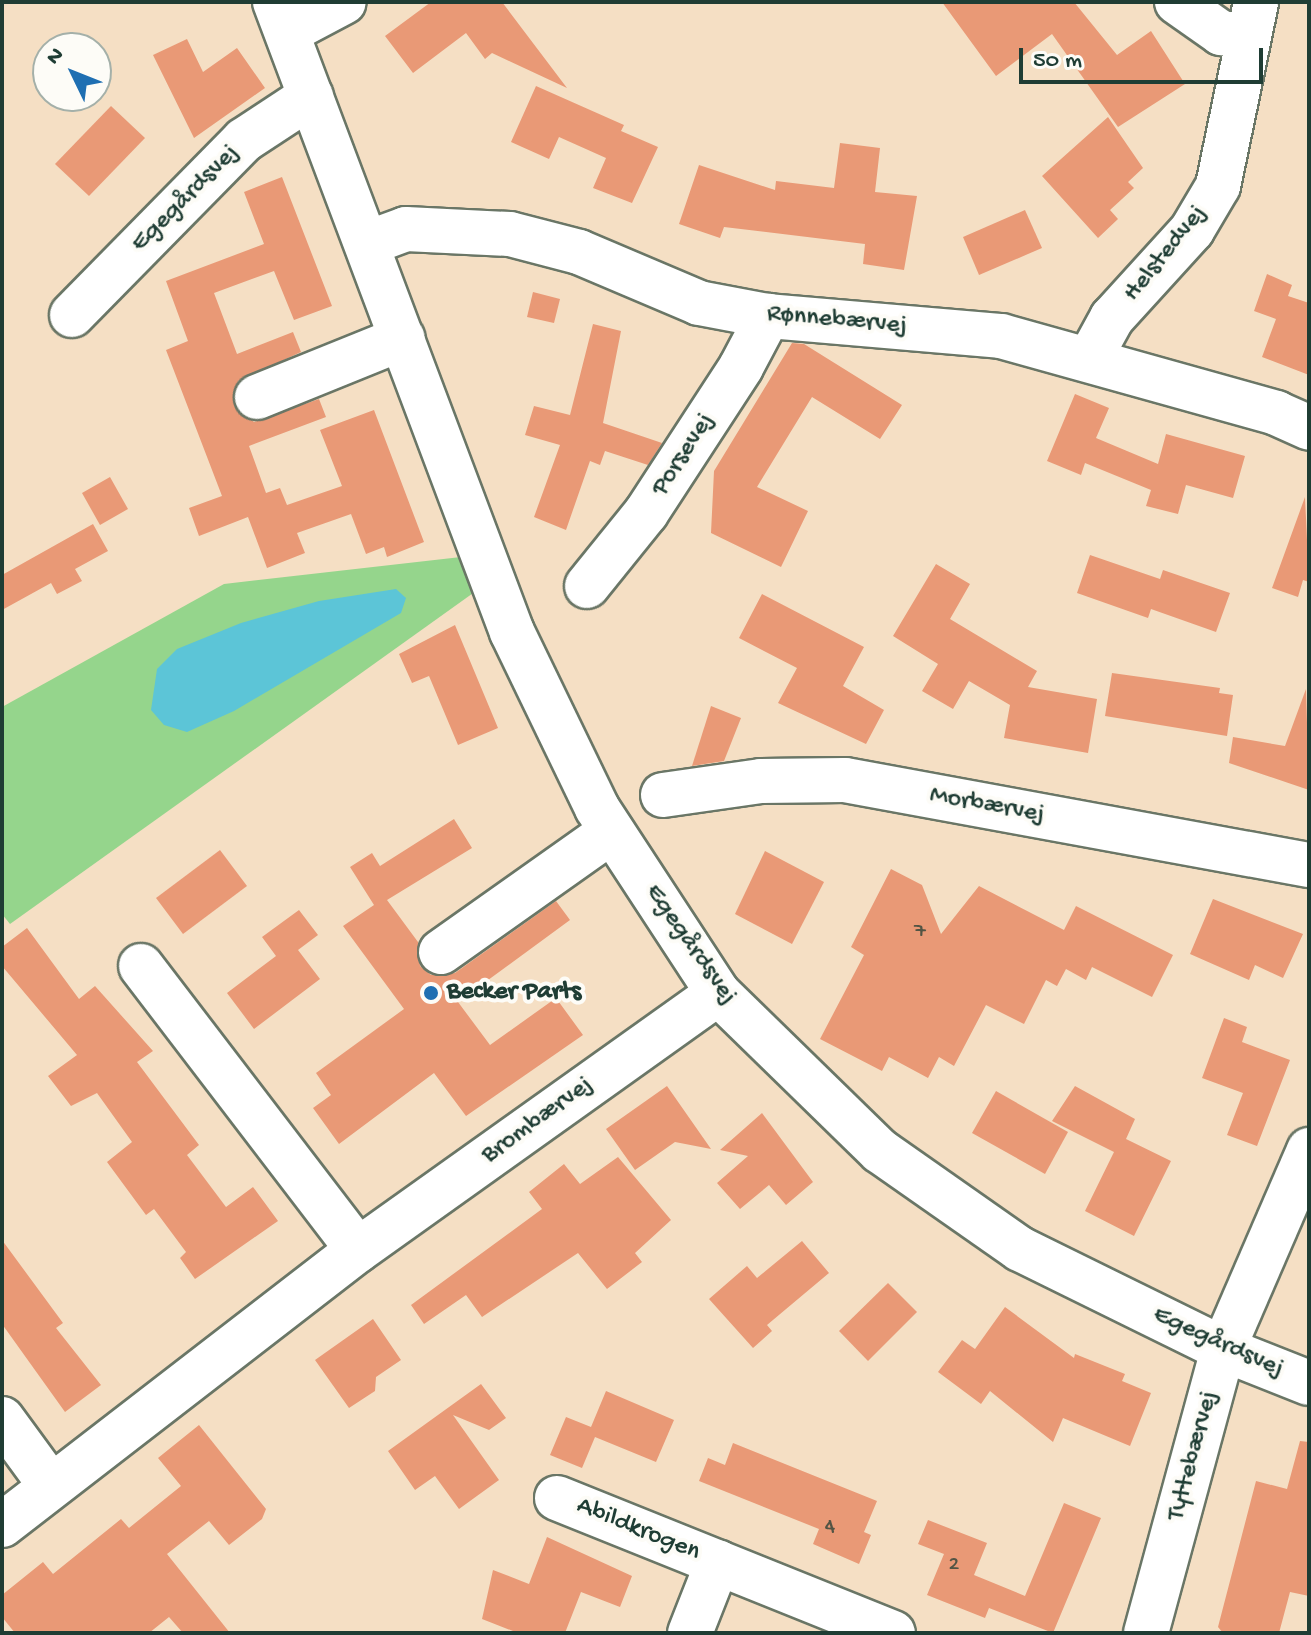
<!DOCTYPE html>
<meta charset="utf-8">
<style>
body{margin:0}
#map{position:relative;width:1311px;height:1635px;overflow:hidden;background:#f5dfc4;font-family:"Gochi Hand",sans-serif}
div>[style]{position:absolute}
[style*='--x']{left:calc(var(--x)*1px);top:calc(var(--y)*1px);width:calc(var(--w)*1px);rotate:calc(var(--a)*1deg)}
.green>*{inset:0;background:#95d58c}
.water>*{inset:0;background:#5cc5d7}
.building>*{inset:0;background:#e99976}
.roads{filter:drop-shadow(2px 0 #6a7666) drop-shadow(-2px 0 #6a7666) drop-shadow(0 2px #6a7666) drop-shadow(0 -2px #6a7666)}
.minor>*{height:44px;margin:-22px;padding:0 22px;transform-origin:22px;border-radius:22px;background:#fff}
.dots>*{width:22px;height:22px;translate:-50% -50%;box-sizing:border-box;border:4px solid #fdfcf7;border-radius:50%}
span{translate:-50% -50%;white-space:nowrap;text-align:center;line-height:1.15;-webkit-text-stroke:8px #fdfcf7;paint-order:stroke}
.number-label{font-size:22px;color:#525444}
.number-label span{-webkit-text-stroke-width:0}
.street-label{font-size:26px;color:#1f3d34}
.poi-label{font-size:26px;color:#1f3d34;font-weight:700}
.left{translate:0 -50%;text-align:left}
.frame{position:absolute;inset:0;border:4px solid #1f3d34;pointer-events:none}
.north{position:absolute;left:32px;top:32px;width:80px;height:80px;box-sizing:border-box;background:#fdfcf7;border:2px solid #a4b0a9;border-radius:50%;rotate:313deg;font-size:22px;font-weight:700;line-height:32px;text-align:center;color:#1f3d34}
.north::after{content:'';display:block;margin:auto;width:28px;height:36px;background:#1f6fb2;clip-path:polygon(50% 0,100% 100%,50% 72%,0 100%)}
.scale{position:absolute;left:1019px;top:48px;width:244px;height:36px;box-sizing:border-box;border:4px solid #1f3d34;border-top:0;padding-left:10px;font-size:24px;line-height:28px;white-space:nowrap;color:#1f3d34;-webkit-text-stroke:6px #fdfcf7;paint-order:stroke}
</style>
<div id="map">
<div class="green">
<i style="clip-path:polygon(461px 557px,476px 591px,10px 924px,2px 914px,2px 707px,224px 584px)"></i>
</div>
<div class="water">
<i style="clip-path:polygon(396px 589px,406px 598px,401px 613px,234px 711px,187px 732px,164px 725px,151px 710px,157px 669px,177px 649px,241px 623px,319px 601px)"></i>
</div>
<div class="building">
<i style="clip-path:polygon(431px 2px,502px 2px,567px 88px,492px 53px,485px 59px,466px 33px,413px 73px,385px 36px)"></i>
<i style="clip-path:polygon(942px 2px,1074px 2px,1117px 55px,1151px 31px,1185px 84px,1118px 127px,1052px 34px,996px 76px)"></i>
<i style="clip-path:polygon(187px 39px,203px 72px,237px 48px,265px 88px,194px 138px,153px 55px)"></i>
<i style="clip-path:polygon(536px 86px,624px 125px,621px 131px,658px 147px,632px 203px,593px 188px,606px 158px,559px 137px,549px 159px,511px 142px)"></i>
<i style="clip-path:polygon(111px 106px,145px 138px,89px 196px,55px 164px)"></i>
<i style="clip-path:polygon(1108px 117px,1143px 168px,1128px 182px,1134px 188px,1110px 210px,1118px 219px,1098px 238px,1042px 176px)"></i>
<i style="clip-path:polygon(840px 143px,880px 148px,875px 192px,917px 196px,904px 270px,863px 264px,865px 244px,724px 227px,720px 238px,679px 224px,699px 165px,775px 190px,776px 181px,834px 188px)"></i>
<i style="clip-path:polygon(282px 177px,332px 306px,294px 320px,274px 271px,214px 293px,237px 354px,293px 332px,301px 352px,238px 381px,234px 406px,254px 422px,319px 399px,326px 417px,249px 446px,266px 493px,280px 488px,287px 505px,342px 486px,320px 430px,374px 410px,424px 542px,387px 557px,384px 547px,366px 554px,351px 514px,297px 533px,305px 553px,267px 568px,248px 517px,199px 536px,189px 508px,222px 496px,166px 350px,188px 341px,166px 281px,264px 244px,244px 192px)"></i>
<i style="clip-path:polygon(1025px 210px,1042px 248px,979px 275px,963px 237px)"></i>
<i style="clip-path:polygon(1267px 274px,1292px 285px,1288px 296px,1309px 303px,1309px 375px,1262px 357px,1276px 319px,1254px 311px)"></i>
<i style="clip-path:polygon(533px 292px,560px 299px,554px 323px,527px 317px)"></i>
<i style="clip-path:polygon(593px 324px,621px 331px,603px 423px,662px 443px,648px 465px,605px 451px,600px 465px,590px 461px,566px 530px,534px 517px,560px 445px,525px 435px,534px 406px,570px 415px)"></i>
<i style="clip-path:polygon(792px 343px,804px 344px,902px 405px,880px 439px,812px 397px,757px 487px,808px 511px,781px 567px,711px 533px,714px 471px)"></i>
<i style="clip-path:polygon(1075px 394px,1109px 408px,1096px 438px,1158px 464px,1166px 434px,1245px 456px,1233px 498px,1186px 485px,1178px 514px,1146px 506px,1151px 490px,1085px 463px,1081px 475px,1047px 461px)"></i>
<i style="clip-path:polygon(110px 477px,128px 509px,100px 525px,82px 493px)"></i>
<i style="clip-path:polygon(1305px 497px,1309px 582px,1303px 580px,1298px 597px,1272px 588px)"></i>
<i style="clip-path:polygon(93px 524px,108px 551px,75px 569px,82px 581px,57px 594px,51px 583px,2px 610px,2px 575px)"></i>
<i style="clip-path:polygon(1090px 555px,1160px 579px,1163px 570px,1230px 593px,1216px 632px,1151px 609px,1148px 618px,1077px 593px)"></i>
<i style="clip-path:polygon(936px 564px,970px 584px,950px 619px,1037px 671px,1028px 687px,1097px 699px,1088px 753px,1004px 738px,1010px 705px,969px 681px,953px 709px,922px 691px,938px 664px,893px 636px)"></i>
<i style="clip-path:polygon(762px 594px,864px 647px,843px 686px,884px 710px,866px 744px,778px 703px,797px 668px,739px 638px)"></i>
<i style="clip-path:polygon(455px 625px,498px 728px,458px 745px,429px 676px,412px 683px,399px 654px)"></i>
<i style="clip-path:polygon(1112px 673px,1220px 688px,1219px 693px,1233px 695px,1227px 736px,1105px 716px)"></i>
<i style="clip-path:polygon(1306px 689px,1309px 790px,1229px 763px,1233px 737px,1285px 746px)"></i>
<i style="clip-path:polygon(711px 706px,741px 718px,724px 761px,692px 766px)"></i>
<i style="clip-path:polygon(454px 819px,472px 848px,387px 900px,418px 942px,420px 966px,431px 975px,455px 973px,556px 901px,570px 920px,458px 1002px,490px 1045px,556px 998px,583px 1035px,466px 1116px,434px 1073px,339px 1144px,313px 1108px,331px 1095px,316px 1073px,404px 1009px,343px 926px,374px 905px,350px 867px,372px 853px,380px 866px)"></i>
<i style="clip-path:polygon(220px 850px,247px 886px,183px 934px,156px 898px)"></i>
<i style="clip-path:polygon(765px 851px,824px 882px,792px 944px,735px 914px)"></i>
<i style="clip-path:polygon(891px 869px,922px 885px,941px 934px,979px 886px,1064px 930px,1076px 906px,1173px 955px,1152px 997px,1092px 967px,1086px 980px,1066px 969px,1057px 986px,1046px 980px,1024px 1024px,986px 1005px,954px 1066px,939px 1057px,928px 1078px,889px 1057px,882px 1071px,820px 1039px,864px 955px,851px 947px)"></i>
<i style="clip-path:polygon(1213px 899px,1303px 934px,1283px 978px,1255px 965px,1249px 980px,1190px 954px)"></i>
<i style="clip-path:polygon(299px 910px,318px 935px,298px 950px,320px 979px,254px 1029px,227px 993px,276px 956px,262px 937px)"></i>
<i style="clip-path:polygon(27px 928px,79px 999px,95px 986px,153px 1051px,137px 1062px,199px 1145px,187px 1155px,226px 1207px,253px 1187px,278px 1221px,195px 1279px,180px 1258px,186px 1252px,154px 1209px,146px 1215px,107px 1162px,132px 1142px,97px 1093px,71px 1106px,48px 1076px,77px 1055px,2px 966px,2px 947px)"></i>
<i style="clip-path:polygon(1224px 1018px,1247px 1027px,1242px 1042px,1290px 1060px,1257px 1146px,1227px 1135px,1243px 1093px,1202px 1078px)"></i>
<i style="clip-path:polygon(667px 1086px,711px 1149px,675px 1142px,635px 1170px,606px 1129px)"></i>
<i style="clip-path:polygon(1075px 1086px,1135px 1119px,1126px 1139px,1171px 1161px,1134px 1236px,1085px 1211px,1114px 1152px,1052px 1121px)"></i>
<i style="clip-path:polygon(996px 1091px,1068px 1132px,1045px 1174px,972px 1133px)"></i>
<i style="clip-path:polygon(762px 1113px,813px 1182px,786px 1205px,769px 1185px,740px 1209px,717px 1183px,748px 1156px,720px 1150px)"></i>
<i style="clip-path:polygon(618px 1157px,671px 1220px,635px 1253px,642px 1262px,607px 1289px,578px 1253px,482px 1317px,466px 1295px,424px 1324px,411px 1305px,542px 1209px,529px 1192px,564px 1164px,580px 1184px)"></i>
<i style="clip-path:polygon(2px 1240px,63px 1323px,56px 1328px,101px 1385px,65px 1412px,2px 1324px)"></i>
<i style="clip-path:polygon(802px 1241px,829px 1273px,767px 1325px,772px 1331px,753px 1348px,709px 1299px,747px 1266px,757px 1278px)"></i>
<i style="clip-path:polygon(888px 1283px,917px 1312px,868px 1361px,839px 1331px)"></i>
<i style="clip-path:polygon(1005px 1307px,1074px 1358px,1075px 1354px,1125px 1374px,1122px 1381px,1151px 1393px,1130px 1446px,1063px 1418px,1053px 1442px,990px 1391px,981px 1404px,938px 1372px,962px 1340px,975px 1349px)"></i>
<i style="clip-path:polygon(373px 1319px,401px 1360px,376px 1377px,375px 1391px,349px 1408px,315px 1360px)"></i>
<i style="clip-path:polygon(481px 1384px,506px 1418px,489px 1430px,453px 1415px,499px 1480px,459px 1509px,435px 1476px,415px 1490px,388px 1451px)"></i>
<i style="clip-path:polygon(606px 1391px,674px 1420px,656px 1462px,595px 1437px,582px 1468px,550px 1455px,566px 1417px,591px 1427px)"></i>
<i style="clip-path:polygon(199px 1425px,266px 1509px,262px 1519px,229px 1545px,209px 1521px,167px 1554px,230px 1633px,183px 1633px,169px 1617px,149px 1633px,15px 1633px,2px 1617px,2px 1595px,43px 1562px,53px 1574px,121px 1519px,129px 1528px,181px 1486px,158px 1458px)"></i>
<i style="clip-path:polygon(1300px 1441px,1309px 1442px,1309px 1596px,1290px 1592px,1279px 1633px,1223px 1633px,1218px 1627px,1256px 1481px,1287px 1489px)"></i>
<i style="clip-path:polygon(733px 1443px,877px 1501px,864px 1532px,871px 1535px,859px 1564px,813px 1544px,819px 1529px,699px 1481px,708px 1458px,725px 1465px)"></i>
<i style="clip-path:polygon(1064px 1503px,1101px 1518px,1053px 1633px,989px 1608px,985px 1618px,927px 1595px,944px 1554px,918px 1544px,928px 1520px,987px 1543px,974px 1575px,1025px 1596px)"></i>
<i style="clip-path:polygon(547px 1537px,632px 1576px,620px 1607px,581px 1592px,565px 1633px,518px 1633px,482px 1619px,493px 1570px,529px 1584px)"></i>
</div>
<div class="roads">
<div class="minor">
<i style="--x:275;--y:2;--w:673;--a:69.38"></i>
<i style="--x:512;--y:632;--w:195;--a:64.2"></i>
<i style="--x:597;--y:808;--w:221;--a:56.8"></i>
<i style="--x:718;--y:993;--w:226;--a:44.3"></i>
<i style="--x:880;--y:1151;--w:171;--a:35"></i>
<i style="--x:1020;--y:1249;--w:226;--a:26.2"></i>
<i style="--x:1223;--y:1349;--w:92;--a:21.6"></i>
<i style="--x:1177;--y:2;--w:54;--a:35.2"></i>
<i style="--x:1221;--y:33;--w:24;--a:7"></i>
<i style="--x:287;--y:32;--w:64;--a:-27.8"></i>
<i style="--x:368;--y:243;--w:40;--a:-20.2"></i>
<i style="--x:406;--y:229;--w:104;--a:2.8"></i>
<i style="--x:510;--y:234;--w:71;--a:14.6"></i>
<i style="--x:579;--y:252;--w:130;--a:23"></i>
<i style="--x:699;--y:303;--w:70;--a:10.7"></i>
<i style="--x:768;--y:316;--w:234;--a:4.9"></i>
<i style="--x:1001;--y:336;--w:286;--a:15.6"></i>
<i style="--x:1276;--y:413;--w:36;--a:24"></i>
<i style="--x:72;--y:315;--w:245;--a:-45.5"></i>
<i style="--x:244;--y:140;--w:80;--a:-33.3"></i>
<i style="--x:1090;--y:358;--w:46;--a:-61.2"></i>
<i style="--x:1112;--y:318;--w:119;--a:-47.7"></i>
<i style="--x:1192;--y:230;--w:51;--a:-59.4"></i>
<i style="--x:1218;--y:186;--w:188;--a:-78.3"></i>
<i style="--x:257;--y:397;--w:157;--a:-22"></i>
<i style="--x:587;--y:586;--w:94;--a:-51.1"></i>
<i style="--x:646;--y:513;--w:174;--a:-56.9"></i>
<i style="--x:741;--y:367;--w:58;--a:-62.1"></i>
<i style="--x:663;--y:795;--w:99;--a:-8.1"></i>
<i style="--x:761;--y:781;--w:84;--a:-0.7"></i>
<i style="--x:845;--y:780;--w:472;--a:10.4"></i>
<i style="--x:441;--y:952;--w:209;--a:-35.3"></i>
<i style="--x:141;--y:966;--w:357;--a:52.6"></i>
<i style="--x:2;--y:1419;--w:83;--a:53.8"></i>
<i style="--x:557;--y:1498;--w:362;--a:21.9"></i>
<i style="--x:2;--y:1525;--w:450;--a:-37.7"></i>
<i style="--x:358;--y:1250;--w:442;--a:-35.5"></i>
<i style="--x:690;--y:1633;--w:76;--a:-68.5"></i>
<i style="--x:1146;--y:1633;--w:294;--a:-74.8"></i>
<i style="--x:1223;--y:1349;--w:217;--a:-66.6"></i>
</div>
</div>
<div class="dots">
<i style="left:431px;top:993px;background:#1f6fb2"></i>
</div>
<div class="number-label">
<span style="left:920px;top:933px">7</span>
<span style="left:830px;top:1528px">4</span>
<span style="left:954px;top:1566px">2</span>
</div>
<div class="street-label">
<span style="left:186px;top:199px;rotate:-45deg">Egegårdsvej</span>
<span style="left:1166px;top:254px;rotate:-51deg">Helstedvej</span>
<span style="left:837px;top:321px;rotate:5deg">Rønnebærvej</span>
<span style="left:684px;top:455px;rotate:-57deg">Porsevej</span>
<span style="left:987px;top:806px;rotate:10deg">Morbærvej</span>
<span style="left:690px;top:945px;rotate:55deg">Egegårdsvej</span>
<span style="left:538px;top:1121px;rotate:-36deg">Brombærvej</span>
<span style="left:1218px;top:1343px;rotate:24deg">Egegårdsvej</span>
<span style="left:1194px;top:1456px;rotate:-75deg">Tyttebærvej</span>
<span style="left:638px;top:1530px;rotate:22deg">Abildkrogen</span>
</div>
<div class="poi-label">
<span class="left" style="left:447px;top:993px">Becker Parts</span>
</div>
<div class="frame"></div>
<div class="north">N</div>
<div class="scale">50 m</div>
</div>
